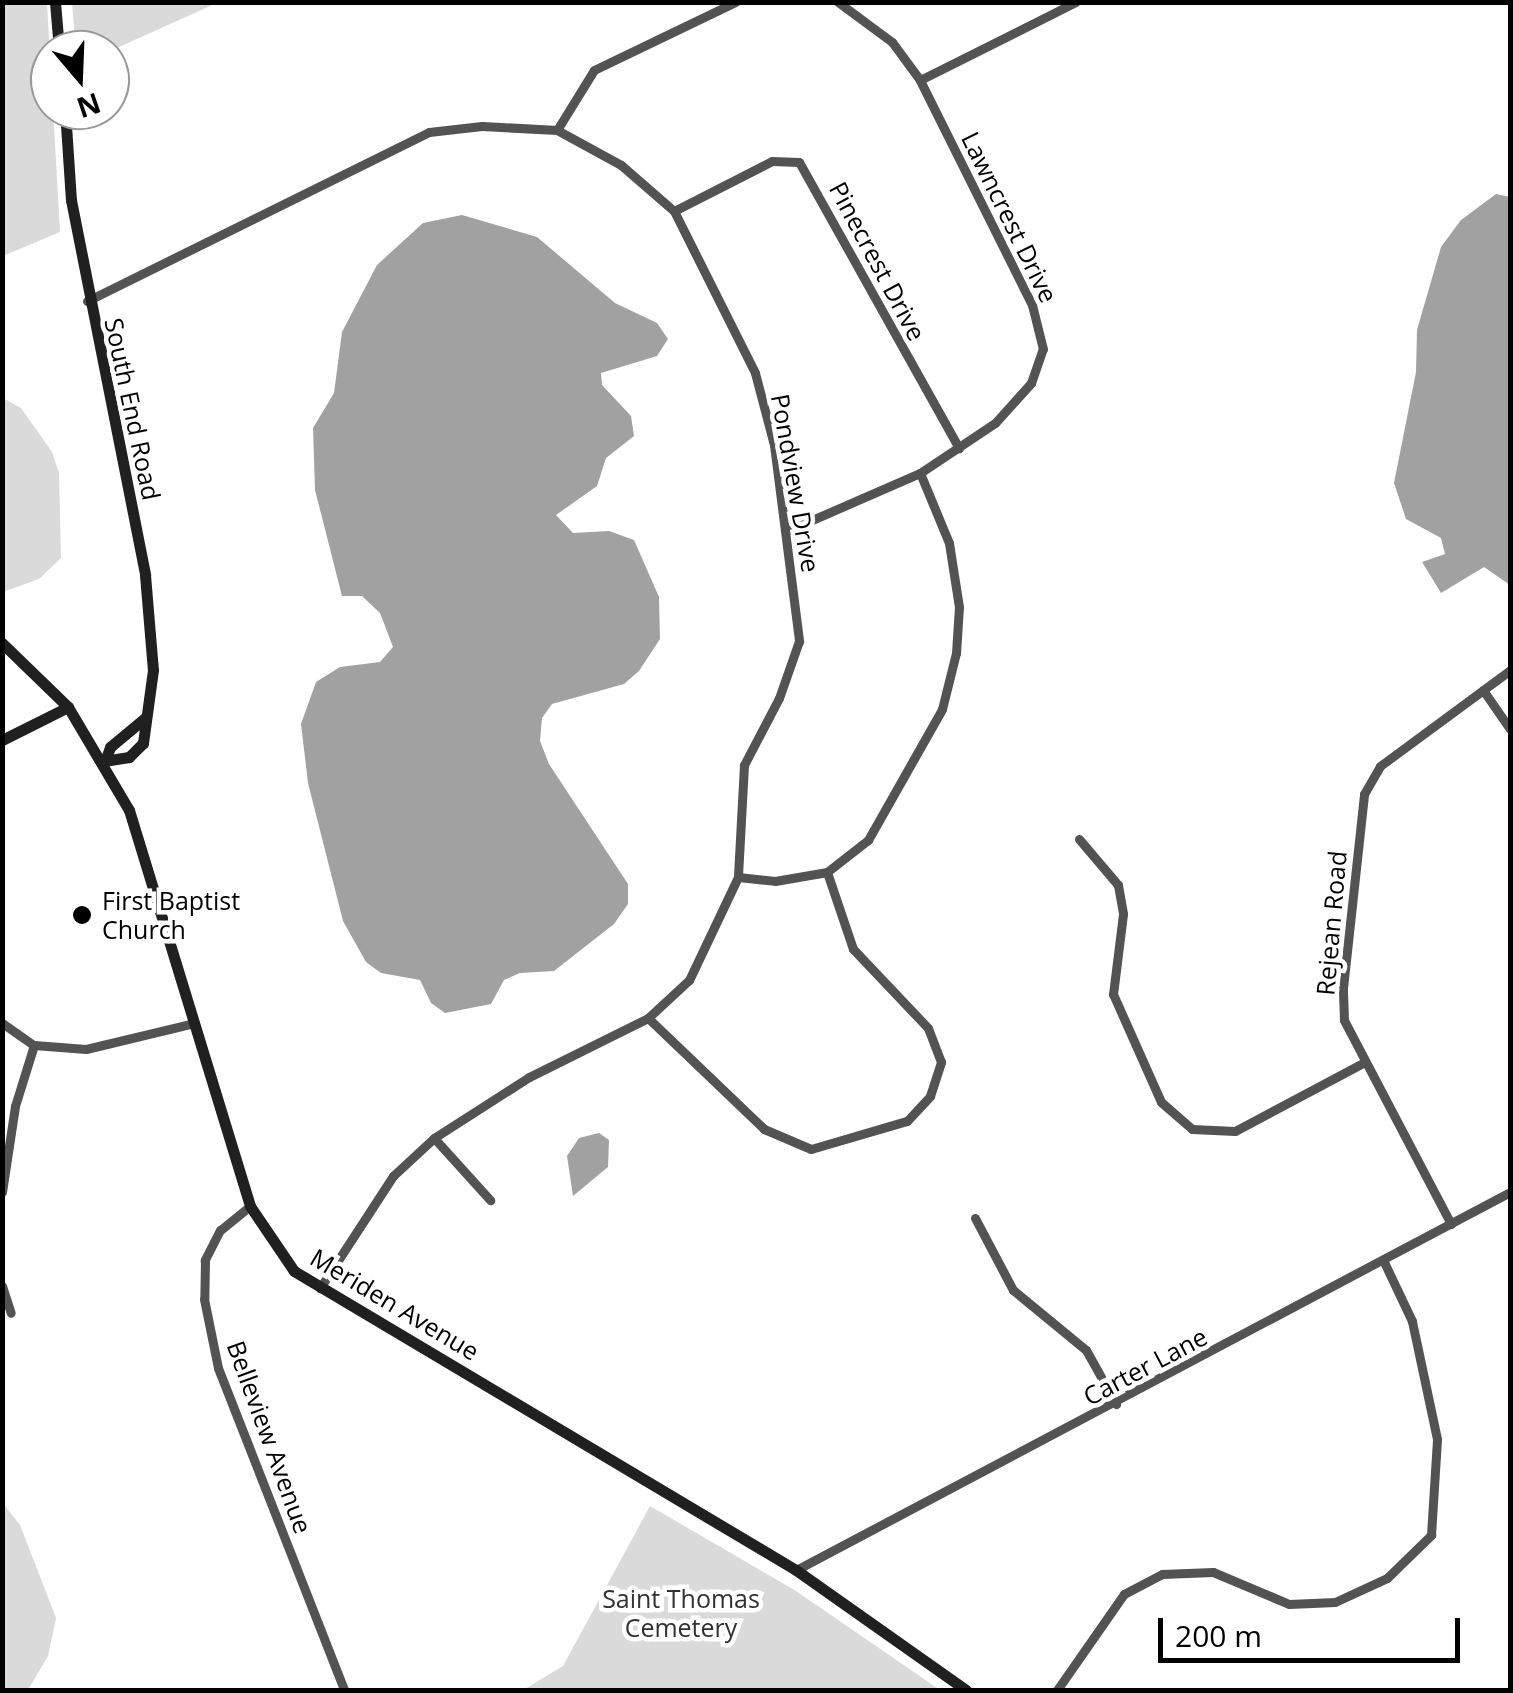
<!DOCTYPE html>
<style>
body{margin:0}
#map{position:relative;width:1513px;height:1693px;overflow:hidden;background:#fff;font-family:"Open Sans",sans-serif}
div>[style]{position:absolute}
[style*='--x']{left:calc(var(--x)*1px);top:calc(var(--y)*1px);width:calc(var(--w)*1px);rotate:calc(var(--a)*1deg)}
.green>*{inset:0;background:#dadada}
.water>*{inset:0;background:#a1a1a1}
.street>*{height:9px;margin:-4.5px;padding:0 4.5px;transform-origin:4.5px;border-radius:4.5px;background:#535353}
.secondary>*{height:11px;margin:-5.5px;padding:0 5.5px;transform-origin:5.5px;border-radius:5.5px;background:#202020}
.dots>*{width:28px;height:28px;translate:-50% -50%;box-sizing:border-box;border:5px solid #fff;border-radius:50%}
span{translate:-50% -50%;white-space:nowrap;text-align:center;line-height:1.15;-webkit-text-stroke:9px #fff;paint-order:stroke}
.street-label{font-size:25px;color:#000}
.poi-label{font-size:25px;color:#000}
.left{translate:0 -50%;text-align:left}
.park-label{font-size:25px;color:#313131}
.frame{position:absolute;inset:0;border:5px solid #000;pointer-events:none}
.north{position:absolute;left:30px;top:30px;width:100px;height:100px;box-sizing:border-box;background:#fff;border:2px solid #999;border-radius:50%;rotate:161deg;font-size:28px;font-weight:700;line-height:40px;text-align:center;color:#000}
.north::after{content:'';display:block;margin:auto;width:35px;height:45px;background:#000;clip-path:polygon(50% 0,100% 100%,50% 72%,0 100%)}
.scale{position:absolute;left:1158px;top:1618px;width:302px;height:45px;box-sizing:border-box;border:5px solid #000;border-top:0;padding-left:12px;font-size:30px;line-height:35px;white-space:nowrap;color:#000;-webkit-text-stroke:8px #fff;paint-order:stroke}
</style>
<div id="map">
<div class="green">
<i style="clip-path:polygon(3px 2px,47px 3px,60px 232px,3px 256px)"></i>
<i style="clip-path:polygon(72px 3px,72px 2px,217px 3px,110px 51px,76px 50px)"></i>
<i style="clip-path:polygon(3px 398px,21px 408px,52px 452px,59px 473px,61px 558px,39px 579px,3px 592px)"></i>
<i style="clip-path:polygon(2px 1502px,20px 1525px,56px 1618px,48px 1656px,28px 1690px,3px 1690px)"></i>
<i style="clip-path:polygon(650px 1506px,796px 1591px,940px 1690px,523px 1690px,563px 1666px)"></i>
</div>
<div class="water">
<i style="clip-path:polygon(1496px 194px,1510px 197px,1510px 585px,1484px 567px,1441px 593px,1422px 562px,1445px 554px,1441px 538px,1406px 519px,1394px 483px,1416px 372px,1417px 330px,1441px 247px,1461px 220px)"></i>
<i style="clip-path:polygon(462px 215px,537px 237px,615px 303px,657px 323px,668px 339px,657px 356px,601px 373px,602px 385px,631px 416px,634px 436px,606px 458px,597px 486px,556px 515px,573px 533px,609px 531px,634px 540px,659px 597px,660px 639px,639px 671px,624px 684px,552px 704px,542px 718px,540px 741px,549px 764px,628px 884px,628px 904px,614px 924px,554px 971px,520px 973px,504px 980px,491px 1004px,445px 1013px,431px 1003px,420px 980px,381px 973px,366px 962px,343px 921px,308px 783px,301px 724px,316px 682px,340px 667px,380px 662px,393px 647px,380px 613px,362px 596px,342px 596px,315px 490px,313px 428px,334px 393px,342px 332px,377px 265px,423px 223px)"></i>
<i style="clip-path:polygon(599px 1133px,609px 1140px,608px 1167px,573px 1196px,567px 1156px,579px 1138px)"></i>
</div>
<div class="street">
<i style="--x:920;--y:80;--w:174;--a:-26.6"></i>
<i style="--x:557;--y:130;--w:70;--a:-58.3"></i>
<i style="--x:594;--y:70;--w:157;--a:-25.7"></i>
<i style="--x:674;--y:211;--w:110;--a:-27"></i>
<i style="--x:772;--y:161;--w:27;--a:2"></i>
<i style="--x:799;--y:162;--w:328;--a:60.8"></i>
<i style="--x:87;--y:301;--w:381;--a:-26.3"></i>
<i style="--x:429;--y:132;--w:53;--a:-6.5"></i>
<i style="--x:482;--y:126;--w:75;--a:3.1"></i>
<i style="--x:557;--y:130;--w:73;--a:28.7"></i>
<i style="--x:621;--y:165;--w:70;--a:41"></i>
<i style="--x:674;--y:211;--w:181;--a:63.4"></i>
<i style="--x:755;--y:373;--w:74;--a:75.2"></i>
<i style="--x:774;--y:445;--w:198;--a:82.7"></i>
<i style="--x:799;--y:641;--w:60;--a:109.3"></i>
<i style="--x:779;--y:698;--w:76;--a:117.6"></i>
<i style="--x:744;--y:765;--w:112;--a:93.1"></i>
<i style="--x:738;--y:877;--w:114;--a:115.4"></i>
<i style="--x:689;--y:980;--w:56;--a:137.2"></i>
<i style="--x:648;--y:1018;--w:133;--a:153.6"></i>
<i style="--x:529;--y:1077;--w:113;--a:147.3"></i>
<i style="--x:434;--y:1138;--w:56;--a:137.2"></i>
<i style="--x:393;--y:1176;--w:134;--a:123.1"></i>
<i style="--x:789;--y:530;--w:143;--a:-23.5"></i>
<i style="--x:920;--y:473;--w:90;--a:-33.7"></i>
<i style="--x:995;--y:423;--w:54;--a:-48"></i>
<i style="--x:1031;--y:383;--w:36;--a:-71"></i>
<i style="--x:1043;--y:349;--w:45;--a:-104"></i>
<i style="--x:1032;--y:305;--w:251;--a:-116.5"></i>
<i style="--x:920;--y:80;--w:47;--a:-126.4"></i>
<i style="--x:892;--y:42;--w:67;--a:-143.5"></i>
<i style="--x:1483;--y:690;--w:47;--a:55.3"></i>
<i style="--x:1079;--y:839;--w:60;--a:49.7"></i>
<i style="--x:1118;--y:885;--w:29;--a:80"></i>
<i style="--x:1123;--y:914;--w:81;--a:97.1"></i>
<i style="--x:1113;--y:994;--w:118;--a:66"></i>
<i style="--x:1161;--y:1102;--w:41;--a:41.1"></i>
<i style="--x:1192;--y:1129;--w:43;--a:2.7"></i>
<i style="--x:1235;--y:1131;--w:147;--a:-28"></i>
<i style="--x:738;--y:877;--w:37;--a:6"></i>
<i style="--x:775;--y:881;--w:53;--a:-9.8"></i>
<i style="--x:827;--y:872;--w:52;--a:-38"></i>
<i style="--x:868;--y:840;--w:150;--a:-60.5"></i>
<i style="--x:942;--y:709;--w:58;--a:-76"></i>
<i style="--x:956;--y:653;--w:46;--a:-86.3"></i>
<i style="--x:959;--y:607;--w:65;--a:-98.9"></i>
<i style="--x:949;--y:543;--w:76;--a:-112.5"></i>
<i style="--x:648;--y:1018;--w:161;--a:43.7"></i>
<i style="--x:764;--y:1129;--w:51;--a:23.1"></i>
<i style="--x:811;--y:1149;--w:100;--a:-16.3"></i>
<i style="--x:907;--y:1121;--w:34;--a:-47"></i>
<i style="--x:930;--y:1096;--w:36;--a:-72"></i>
<i style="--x:941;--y:1062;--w:36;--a:-111"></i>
<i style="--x:928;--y:1028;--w:109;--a:-133.5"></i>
<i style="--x:853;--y:949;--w:81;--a:-108.7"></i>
<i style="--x:2;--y:1023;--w:39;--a:35"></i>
<i style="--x:34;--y:1045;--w:52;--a:4.4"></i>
<i style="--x:86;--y:1049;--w:111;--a:-13.5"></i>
<i style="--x:434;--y:1138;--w:84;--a:47.9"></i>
<i style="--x:2;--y:1192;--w:87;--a:-81.4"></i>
<i style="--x:15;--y:1106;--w:64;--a:-72.7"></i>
<i style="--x:250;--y:1206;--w:38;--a:141"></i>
<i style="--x:220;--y:1230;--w:34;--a:117"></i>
<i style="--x:205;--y:1260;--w:39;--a:91"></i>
<i style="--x:204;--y:1299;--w:70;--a:78.5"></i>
<i style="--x:218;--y:1368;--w:346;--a:68.6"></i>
<i style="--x:975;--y:1218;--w:81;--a:62.2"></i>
<i style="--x:1013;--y:1290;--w:94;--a:39.4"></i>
<i style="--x:1086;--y:1350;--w:62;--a:60.9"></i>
<i style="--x:1451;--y:1224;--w:230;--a:-117.7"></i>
<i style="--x:1344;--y:1020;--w:32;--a:-92"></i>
<i style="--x:1343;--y:988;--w:195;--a:-83.8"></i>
<i style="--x:1364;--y:794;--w:32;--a:-60"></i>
<i style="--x:1380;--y:766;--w:162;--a:-36.4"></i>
<i style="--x:2;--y:1286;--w:28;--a:72"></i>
<i style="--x:796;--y:1570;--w:808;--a:-27.9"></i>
<i style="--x:1057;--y:1690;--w:117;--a:-55.1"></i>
<i style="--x:1124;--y:1594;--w:43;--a:-27.8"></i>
<i style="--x:1162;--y:1574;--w:51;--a:-2.2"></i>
<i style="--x:1213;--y:1572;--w:82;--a:22.8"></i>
<i style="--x:1289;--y:1604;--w:46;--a:-2.5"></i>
<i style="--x:1335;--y:1602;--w:57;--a:-24.8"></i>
<i style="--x:1387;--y:1578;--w:62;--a:-44.3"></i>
<i style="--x:1431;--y:1535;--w:96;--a:-86.4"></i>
<i style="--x:1437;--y:1439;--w:121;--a:-102"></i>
<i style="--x:1412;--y:1321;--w:65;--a:-115.4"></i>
</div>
<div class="secondary">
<i style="--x:55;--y:2;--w:48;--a:85.2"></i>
<i style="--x:65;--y:110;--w:90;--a:86.2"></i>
<i style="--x:71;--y:200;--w:382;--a:78.8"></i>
<i style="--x:145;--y:575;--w:95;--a:85.2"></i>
<i style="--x:153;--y:670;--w:74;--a:97.8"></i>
<i style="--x:143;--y:743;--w:20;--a:135"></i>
<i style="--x:129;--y:757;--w:24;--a:171"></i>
<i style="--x:105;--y:761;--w:15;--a:-70"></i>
<i style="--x:110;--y:747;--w:47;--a:-39.8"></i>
<i style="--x:2;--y:643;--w:92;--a:44.1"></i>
<i style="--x:68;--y:707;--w:120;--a:59.4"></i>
<i style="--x:129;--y:810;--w:414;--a:73"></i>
<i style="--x:250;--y:1206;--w:78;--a:55.9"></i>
<i style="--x:294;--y:1271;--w:584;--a:30.78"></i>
<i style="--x:796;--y:1570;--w:208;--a:35.2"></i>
<i style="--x:2;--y:740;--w:74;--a:-26.6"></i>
</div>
<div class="dots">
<i style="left:82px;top:915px;background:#000"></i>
</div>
<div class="street-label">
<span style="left:1010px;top:217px;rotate:64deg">Lawncrest Drive</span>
<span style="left:878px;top:261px;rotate:62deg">Pinecrest Drive</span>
<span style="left:133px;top:409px;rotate:78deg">South End Road</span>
<span style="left:796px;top:483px;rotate:80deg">Pondview Drive</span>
<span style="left:1331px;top:923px;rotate:-85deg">Rejean Road</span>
<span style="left:395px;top:1304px;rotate:31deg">Meriden Avenue</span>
<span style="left:1145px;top:1366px;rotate:-28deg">Carter Lane</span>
<span style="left:270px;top:1437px;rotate:70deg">Belleview Avenue</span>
</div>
<div class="poi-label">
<span class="left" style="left:102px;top:915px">First Baptist<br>Church</span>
</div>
<div class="park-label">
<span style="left:681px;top:1613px">Saint Thomas<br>Cemetery</span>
</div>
<div class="frame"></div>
<div class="north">N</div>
<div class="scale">200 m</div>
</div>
